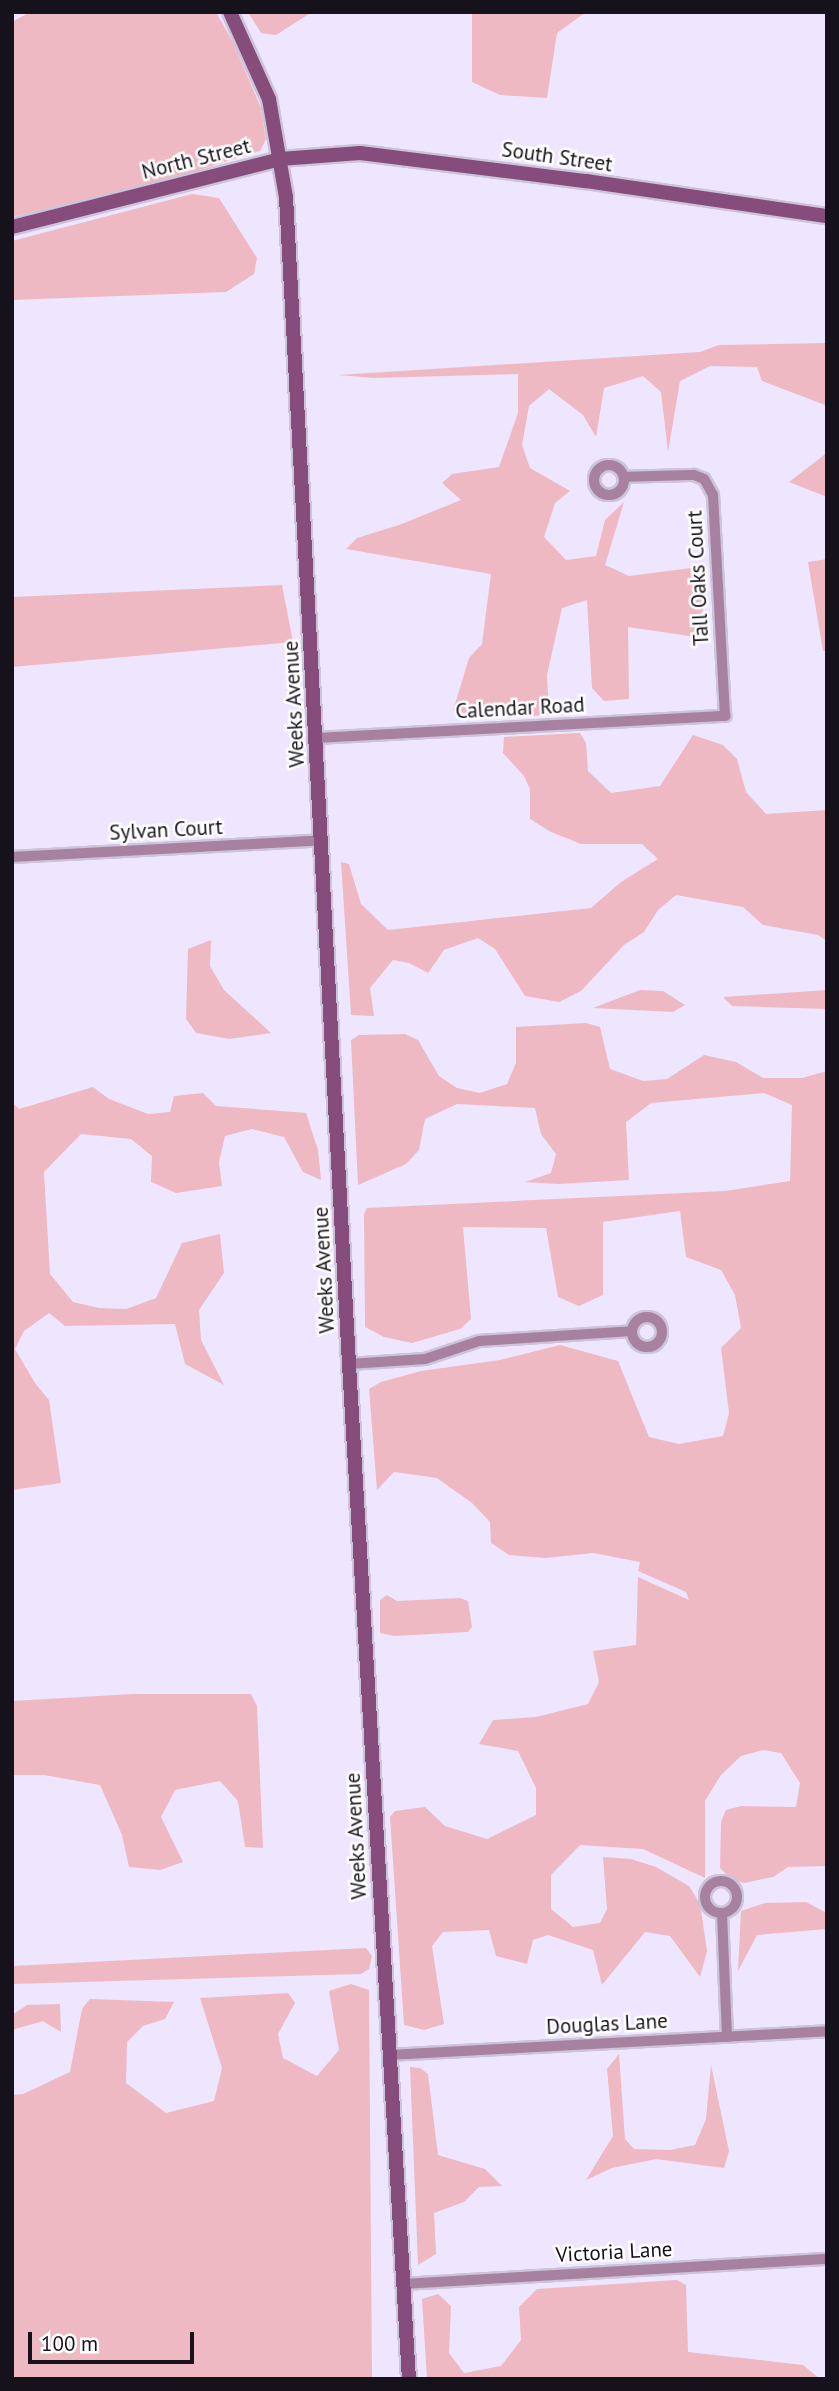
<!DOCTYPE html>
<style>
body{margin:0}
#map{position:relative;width:839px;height:2391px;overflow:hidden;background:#eee6fe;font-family:"PT Sans",sans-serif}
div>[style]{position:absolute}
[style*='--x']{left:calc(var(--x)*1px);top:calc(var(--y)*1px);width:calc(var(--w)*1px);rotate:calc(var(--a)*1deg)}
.green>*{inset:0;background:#eeb9c2}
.roads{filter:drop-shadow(2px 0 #cbc4da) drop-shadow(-2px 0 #cbc4da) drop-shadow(0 2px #cbc4da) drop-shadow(0 -2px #cbc4da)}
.street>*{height:10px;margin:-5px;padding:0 5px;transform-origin:5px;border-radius:5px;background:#a880a0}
.street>.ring{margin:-5px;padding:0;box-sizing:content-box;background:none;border:10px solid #a880a0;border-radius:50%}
.secondary>*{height:14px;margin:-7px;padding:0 7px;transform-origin:7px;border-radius:7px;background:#864c7c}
span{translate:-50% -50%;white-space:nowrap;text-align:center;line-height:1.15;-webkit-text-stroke:5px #fff;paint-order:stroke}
.street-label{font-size:21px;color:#16121c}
.frame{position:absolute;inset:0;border:14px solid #16121c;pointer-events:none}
.scale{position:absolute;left:28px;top:2332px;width:166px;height:32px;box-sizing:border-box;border:4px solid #16121c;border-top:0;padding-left:9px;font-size:21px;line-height:24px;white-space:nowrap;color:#16121c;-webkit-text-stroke:5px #fff;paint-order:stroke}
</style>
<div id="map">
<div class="green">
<i style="clip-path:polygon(30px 12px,216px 12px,234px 44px,261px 108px,266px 139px,260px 151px,170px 179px,12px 217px,12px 22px)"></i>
<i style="clip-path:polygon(248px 12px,312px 12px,276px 35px,261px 33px)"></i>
<i style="clip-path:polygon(472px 12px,586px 12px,557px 33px,547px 98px,500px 95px,472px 82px)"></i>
<i style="clip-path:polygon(192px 194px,219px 198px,257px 258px,254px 274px,226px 292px,12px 300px,12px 241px)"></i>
<i style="clip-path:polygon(827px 343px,827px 408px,825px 405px,762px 381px,757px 367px,710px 366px,680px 381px,668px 452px,661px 392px,643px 376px,604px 388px,596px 437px,583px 415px,549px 389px,529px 406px,522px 445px,530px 468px,570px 491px,555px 503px,544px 537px,566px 560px,596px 556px,605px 520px,624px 502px,605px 565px,629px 576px,699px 567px,705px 603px,696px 637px,628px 627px,629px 699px,604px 701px,592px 688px,587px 600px,562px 608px,547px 675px,549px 715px,495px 718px,453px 711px,469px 658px,482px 644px,491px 574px,346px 549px,357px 538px,399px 525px,461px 500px,442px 483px,452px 474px,499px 467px,518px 413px,518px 374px,374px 378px,338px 375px,700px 352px,719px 345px)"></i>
<i style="clip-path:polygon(827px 451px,827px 497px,789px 482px,824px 455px)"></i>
<i style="clip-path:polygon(827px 559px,827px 651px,823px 651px,808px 562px)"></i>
<i style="clip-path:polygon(282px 585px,293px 642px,12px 667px,12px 597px)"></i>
<i style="clip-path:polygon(580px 733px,586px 743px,588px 771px,611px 793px,660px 786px,693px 735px,723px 745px,737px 759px,746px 792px,766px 814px,827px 810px,827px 941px,818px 935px,763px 925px,743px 907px,676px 895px,658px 910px,644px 932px,624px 945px,581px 991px,559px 1002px,525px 996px,495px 949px,478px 938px,444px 950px,428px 973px,409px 963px,393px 960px,370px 988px,374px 1016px,351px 1015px,341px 862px,349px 864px,361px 904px,388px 930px,591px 908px,621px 882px,658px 859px,642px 844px,581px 844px,551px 832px,530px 819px,530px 789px,524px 776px,503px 753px,504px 737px)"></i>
<i style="clip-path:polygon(211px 940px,210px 966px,224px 990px,271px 1033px,229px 1039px,196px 1033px,186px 1019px,188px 949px)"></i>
<i style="clip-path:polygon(640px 990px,663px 991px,685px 1005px,673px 1012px,593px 1008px)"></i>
<i style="clip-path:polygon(827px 990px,827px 1009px,732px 1006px,723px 997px)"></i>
<i style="clip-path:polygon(586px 1023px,600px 1027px,610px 1069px,643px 1081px,667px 1079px,704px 1055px,736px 1062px,763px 1078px,802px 1078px,827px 1071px,827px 1866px,788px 1867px,773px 1877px,744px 1883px,731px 1879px,720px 1868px,721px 1822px,726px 1810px,741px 1806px,796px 1807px,800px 1783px,781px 1753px,763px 1750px,741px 1756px,721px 1775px,705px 1801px,705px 1878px,643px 1849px,580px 1845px,551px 1875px,551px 1909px,573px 1927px,600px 1923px,607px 1909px,603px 1857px,631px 1859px,656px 1867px,689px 1886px,700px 1904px,707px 1951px,700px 1977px,670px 1936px,645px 1932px,602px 1985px,593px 1950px,548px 1935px,533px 1940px,527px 1964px,496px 1956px,489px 1930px,443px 1932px,432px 1946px,444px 2024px,424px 2030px,404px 2025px,390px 1817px,395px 1811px,425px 1807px,445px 1826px,487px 1839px,536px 1815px,536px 1788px,518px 1751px,479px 1744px,493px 1720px,536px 1717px,588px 1704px,599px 1682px,593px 1651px,636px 1645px,638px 1577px,689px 1600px,686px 1592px,638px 1571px,640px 1562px,593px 1553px,545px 1558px,509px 1555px,491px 1543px,490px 1522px,472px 1503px,437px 1478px,394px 1472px,377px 1490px,369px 1389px,381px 1382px,421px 1371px,500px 1360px,560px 1345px,618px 1361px,649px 1437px,679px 1444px,723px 1436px,729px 1413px,721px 1348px,741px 1328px,735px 1295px,721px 1270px,686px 1257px,680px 1211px,603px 1222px,603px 1295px,579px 1306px,558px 1297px,546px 1228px,463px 1227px,471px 1319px,460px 1329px,412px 1343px,384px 1337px,365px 1327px,364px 1214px,367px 1208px,725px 1191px,790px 1181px,792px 1105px,764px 1093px,651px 1103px,626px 1122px,629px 1180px,558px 1184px,525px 1182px,551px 1173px,556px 1154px,541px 1134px,535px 1108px,457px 1104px,425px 1119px,419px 1150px,406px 1164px,358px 1185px,351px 1040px,359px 1035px,405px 1034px,418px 1040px,439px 1076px,457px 1088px,480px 1093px,507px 1084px,516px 1063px,516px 1027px)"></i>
<i style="clip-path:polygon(93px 1087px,109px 1099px,148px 1114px,170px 1112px,174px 1096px,203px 1093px,216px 1106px,306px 1113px,318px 1150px,321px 1180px,303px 1172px,284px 1137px,252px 1129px,225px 1136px,219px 1162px,222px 1186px,176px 1193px,151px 1182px,152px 1156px,131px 1139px,81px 1134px,44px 1172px,50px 1274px,73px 1302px,99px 1308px,126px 1309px,156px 1298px,182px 1243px,220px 1234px,224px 1273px,199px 1310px,201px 1340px,224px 1385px,185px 1364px,175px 1324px,65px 1326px,49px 1313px,24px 1331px,15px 1349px,35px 1383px,49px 1400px,61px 1483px,12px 1490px,12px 1102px,19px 1109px)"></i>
<i style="clip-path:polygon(387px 1595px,397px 1601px,460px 1598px,468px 1601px,472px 1627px,468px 1632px,394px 1636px,380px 1633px,380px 1600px)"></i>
<i style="clip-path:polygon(133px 1694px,251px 1694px,257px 1706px,263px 1848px,245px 1847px,238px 1801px,220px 1781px,175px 1790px,161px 1817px,183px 1862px,160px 1870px,129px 1867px,122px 1835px,100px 1785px,44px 1775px,12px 1775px,12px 1701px)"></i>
<i style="clip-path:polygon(806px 1902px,827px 1913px,827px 1929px,757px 1935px,738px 1971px,741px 1911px,765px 1903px)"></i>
<i style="clip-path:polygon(366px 1948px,372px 1956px,369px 1969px,361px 1974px,12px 1984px,12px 1966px)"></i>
<i style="clip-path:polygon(351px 1984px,369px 1990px,372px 2379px,12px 2379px,12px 2095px,23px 2094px,70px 2072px,82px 2009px,90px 1999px,174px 2002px,165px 2019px,143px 2026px,127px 2042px,126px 2083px,166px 2113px,214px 2101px,222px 2068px,200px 1998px,288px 1993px,295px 2003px,278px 2034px,283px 2058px,317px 2076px,339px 2050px,329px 1991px)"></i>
<i style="clip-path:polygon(60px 2004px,61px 2032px,43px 2021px,12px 2030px,12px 2015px,27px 2005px)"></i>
<i style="clip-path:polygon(619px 2054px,625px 2139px,634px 2149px,670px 2150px,695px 2145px,706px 2119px,711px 2065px,729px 2151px,724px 2168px,656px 2159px,612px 2168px,586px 2180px,613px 2136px,607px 2069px)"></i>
<i style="clip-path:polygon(410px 2067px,420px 2068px,428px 2074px,438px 2155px,485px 2169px,502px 2186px,479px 2187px,464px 2202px,434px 2213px,436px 2254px,418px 2265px)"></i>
<i style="clip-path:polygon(677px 2280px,686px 2285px,688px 2352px,803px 2365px,820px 2379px,427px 2379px,422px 2299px,438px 2294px,451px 2306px,449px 2353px,464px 2373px,501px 2366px,521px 2340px,519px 2307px,537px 2289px)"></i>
</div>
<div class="roads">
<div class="street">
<i class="ring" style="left:594px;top:465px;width:20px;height:20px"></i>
<i style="--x:317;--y:738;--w:409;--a:-3.1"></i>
<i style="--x:725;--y:716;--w:221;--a:-93.1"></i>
<i style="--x:713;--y:495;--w:18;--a:-119"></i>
<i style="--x:704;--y:479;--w:11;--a:-158"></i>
<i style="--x:694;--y:475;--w:70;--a:178.4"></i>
<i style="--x:12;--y:857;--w:311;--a:-3.1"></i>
<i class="ring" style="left:632px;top:1317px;width:20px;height:20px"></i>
<i style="--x:349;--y:1364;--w:76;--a:-3.8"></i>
<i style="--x:425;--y:1359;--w:57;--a:-18.4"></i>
<i style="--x:479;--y:1341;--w:153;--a:-3.7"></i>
<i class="ring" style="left:705px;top:1881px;width:22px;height:22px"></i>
<i style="--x:722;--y:1913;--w:124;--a:87.7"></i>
<i style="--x:389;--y:2055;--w:439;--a:-3.1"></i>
<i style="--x:404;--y:2284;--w:424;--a:-3.4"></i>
</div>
<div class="secondary">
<i style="--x:230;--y:12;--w:95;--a:65.9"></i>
<i style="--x:269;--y:99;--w:99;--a:80.2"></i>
<i style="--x:286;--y:197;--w:1169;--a:86.91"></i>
<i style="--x:349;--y:1364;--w:1017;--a:86.62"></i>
<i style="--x:12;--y:227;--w:276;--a:-14.2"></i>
<i style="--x:280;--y:159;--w:80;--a:-4.3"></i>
<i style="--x:360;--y:153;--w:228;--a:7.1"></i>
<i style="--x:586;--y:181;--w:244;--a:8.3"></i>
</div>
</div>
<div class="street-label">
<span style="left:557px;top:157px;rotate:8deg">South Street</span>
<span style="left:196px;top:159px;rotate:-14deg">North Street</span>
<span style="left:698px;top:578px;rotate:-93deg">Tall Oaks Court</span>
<span style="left:294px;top:704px;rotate:-93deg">Weeks Avenue</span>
<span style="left:520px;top:708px;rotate:-3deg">Calendar Road</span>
<span style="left:166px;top:830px;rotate:-3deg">Sylvan Court</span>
<span style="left:324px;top:1270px;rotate:-93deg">Weeks Avenue</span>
<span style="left:356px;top:1836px;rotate:-93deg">Weeks Avenue</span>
<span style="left:607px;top:2024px;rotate:-3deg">Douglas Lane</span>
<span style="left:614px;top:2252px;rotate:-3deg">Victoria Lane</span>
</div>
<div class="frame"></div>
<div class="scale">100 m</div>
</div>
